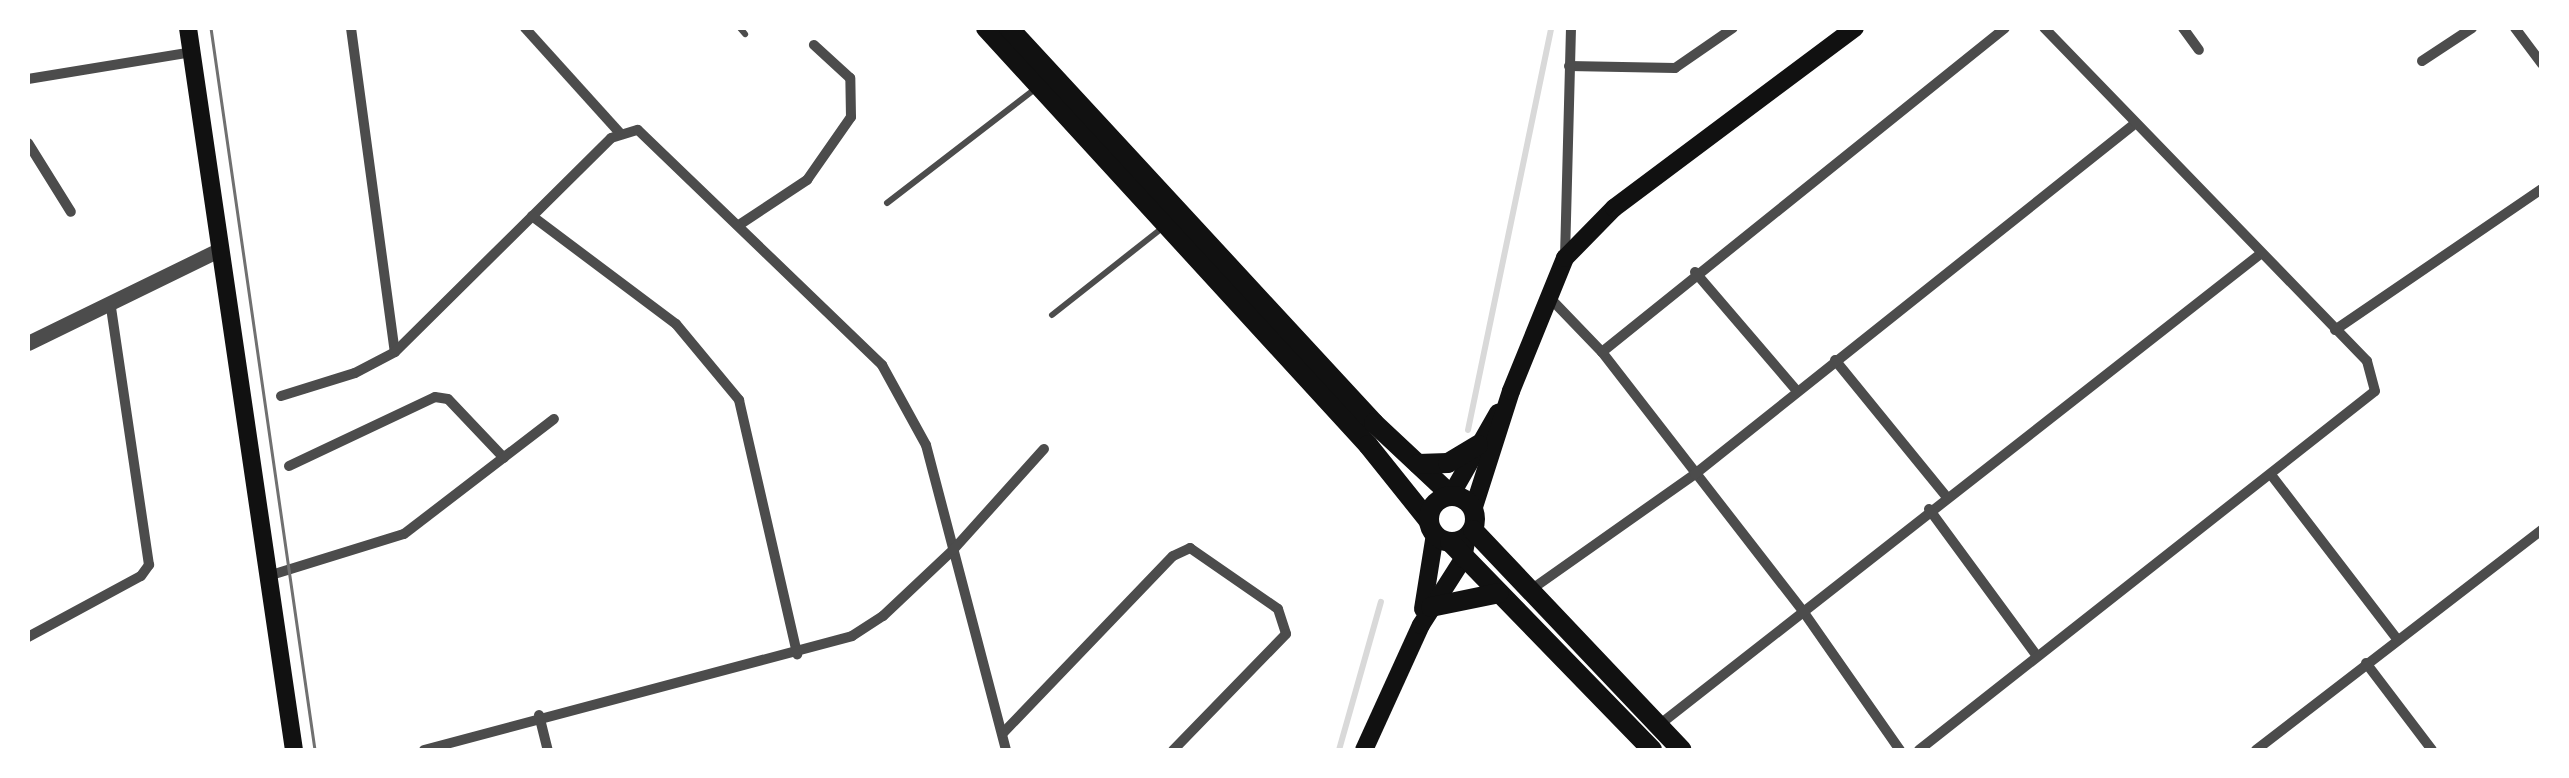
<!DOCTYPE html>
<style>
body{margin:0}
#map{position:relative;width:2569px;height:778px;overflow:hidden;background:#fff;font-family:"Public Sans",sans-serif}
div>[style]{position:absolute}
[style*='--x']{left:calc(var(--x)*1px);top:calc(var(--y)*1px);width:calc(var(--w)*1px);rotate:calc(var(--a)*1deg)}
.stream>*{height:6px;margin:-3px;padding:0 3px;transform-origin:3px;border-radius:3px;background:#d9d9d9}
.service>*{height:6px;margin:-3px;padding:0 3px;transform-origin:3px;border-radius:3px;background:#4c4c4c}
.minor>*{height:10px;margin:-5px;padding:0 5px;transform-origin:5px;border-radius:5px;background:#4c4c4c}
.tertiary>*{height:15px;margin:-7.5px;padding:0 7.5px;transform-origin:7.5px;border-radius:7.5px;background:#4c4c4c}
.secondary>*{height:18px;margin:-9px;padding:0 9px;transform-origin:9px;border-radius:9px;background:#111}
.trunk>*{height:20px;margin:-10px;padding:0 10px;transform-origin:10px;border-radius:10px;background:#111}
.trunk>.ring{margin:-10px;padding:0;box-sizing:content-box;background:none;border:20px solid #111;border-radius:50%}
.tram>*{height:2.5px;margin:-1.25px;padding:0 1.25px;transform-origin:1.25px;border-radius:1.25px;background:#707070}
span{translate:-50% -50%;white-space:nowrap;text-align:center;line-height:1.15;-webkit-text-stroke:10px #fff;paint-order:stroke}
.frame{position:absolute;inset:0;border:30px solid #fff;pointer-events:none}
</style>
<div id="map">
<div class="stream">
<i style="--x:1468;--y:430;--w:410;--a:-78.3"></i>
<i style="--x:1339;--y:750;--w:154;--a:-74.2"></i>
</div>
<div class="service">
<i style="--x:740;--y:28;--w:8;--a:50"></i>
<i style="--x:887;--y:203;--w:187;--a:-37.6"></i>
<i style="--x:1052;--y:315;--w:140;--a:-38.3"></i>
</div>
<div class="minor">
<i style="--x:351;--y:28;--w:327;--a:82.3"></i>
<i style="--x:525;--y:28;--w:142;--a:47.9"></i>
<i style="--x:2183;--y:28;--w:27;--a:54"></i>
<i style="--x:2515;--y:28;--w:45;--a:53.1"></i>
<i style="--x:2422;--y:61;--w:60;--a:-33.4"></i>
<i style="--x:1569;--y:66;--w:106;--a:1.1"></i>
<i style="--x:1675;--y:68;--w:70;--a:-34.6"></i>
<i style="--x:28;--y:79;--w:166;--a:-9.3"></i>
<i style="--x:28;--y:143;--w:81;--a:58.1"></i>
<i style="--x:532;--y:216;--w:180;--a:36.9"></i>
<i style="--x:676;--y:324;--w:99;--a:50.3"></i>
<i style="--x:739;--y:400;--w:261;--a:77.1"></i>
<i style="--x:739;--y:225;--w:82;--a:-33.5"></i>
<i style="--x:807;--y:180;--w:77;--a:-55.1"></i>
<i style="--x:851;--y:117;--w:39;--a:-91"></i>
<i style="--x:850;--y:78;--w:49;--a:-137.5"></i>
<i style="--x:1565;--y:257;--w:229;--a:-88.5"></i>
<i style="--x:1695;--y:272;--w:157;--a:49.4"></i>
<i style="--x:1549;--y:297;--w:76;--a:46.1"></i>
<i style="--x:1602;--y:352;--w:331;--a:52.2"></i>
<i style="--x:1805;--y:614;--w:166;--a:55.1"></i>
<i style="--x:2335;--y:330;--w:250;--a:-34.3"></i>
<i style="--x:1602;--y:352;--w:517;--a:-38.8"></i>
<i style="--x:1835;--y:360;--w:174;--a:50.8"></i>
<i style="--x:281;--y:396;--w:77;--a:-17.3"></i>
<i style="--x:355;--y:373;--w:45;--a:-27.7"></i>
<i style="--x:395;--y:352;--w:304;--a:-44.7"></i>
<i style="--x:611;--y:138;--w:28;--a:-17"></i>
<i style="--x:638;--y:130;--w:339;--a:43.9"></i>
<i style="--x:882;--y:365;--w:91;--a:61.2"></i>
<i style="--x:926;--y:445;--w:315;--a:75.3"></i>
<i style="--x:289;--y:466;--w:161;--a:-25.3"></i>
<i style="--x:435;--y:397;--w:13;--a:9"></i>
<i style="--x:448;--y:399;--w:81;--a:46.5"></i>
<i style="--x:2272;--y:476;--w:207;--a:52.5"></i>
<i style="--x:1929;--y:509;--w:182;--a:53.7"></i>
<i style="--x:268;--y:576;--w:142;--a:-17.2"></i>
<i style="--x:404;--y:534;--w:189;--a:-37.5"></i>
<i style="--x:1532;--y:589;--w:199;--a:-35.2"></i>
<i style="--x:1695;--y:474;--w:559;--a:-38.53"></i>
<i style="--x:28;--y:637;--w:128;--a:-28.4"></i>
<i style="--x:141;--y:576;--w:14;--a:-54"></i>
<i style="--x:149;--y:565;--w:266;--a:-98.4"></i>
<i style="--x:2366;--y:663;--w:109;--a:52.8"></i>
<i style="--x:539;--y:715;--w:36;--a:76"></i>
<i style="--x:1659;--y:725;--w:762;--a:-38.07"></i>
<i style="--x:1003;--y:733;--w:245;--a:-46.2"></i>
<i style="--x:1173;--y:556;--w:19;--a:-25"></i>
<i style="--x:1190;--y:548;--w:107;--a:34.7"></i>
<i style="--x:1278;--y:609;--w:26;--a:72"></i>
<i style="--x:1286;--y:634;--w:162;--a:134.2"></i>
<i style="--x:424;--y:750;--w:443;--a:-14.9"></i>
<i style="--x:852;--y:636;--w:37;--a:-33"></i>
<i style="--x:883;--y:616;--w:96;--a:-43.3"></i>
<i style="--x:953;--y:550;--w:136;--a:-48"></i>
<i style="--x:1919;--y:750;--w:580;--a:-38.21"></i>
<i style="--x:2375;--y:391;--w:31;--a:-105"></i>
<i style="--x:2367;--y:361;--w:464;--a:-134.1"></i>
<i style="--x:2256;--y:750;--w:361;--a:-37.6"></i>
</div>
<div class="tertiary">
<i style="--x:28;--y:343;--w:212;--a:-26"></i>
</div>
<div class="secondary">
<i style="--x:188;--y:28;--w:730;--a:81.65"></i>
<i style="--x:1451;--y:495;--w:95;--a:-60.2"></i>
<i style="--x:1473;--y:510;--w:125;--a:-72.3"></i>
<i style="--x:1511;--y:391;--w:144;--a:-67.9"></i>
<i style="--x:1565;--y:258;--w:70;--a:-45.6"></i>
<i style="--x:1614;--y:208;--w:301;--a:-36.8"></i>
<i style="--x:1423;--y:609;--w:76;--a:-80.9"></i>
<i style="--x:1364;--y:750;--w:137;--a:-65.5"></i>
<i style="--x:1421;--y:625;--w:78;--a:-57.5"></i>
<i style="--x:1463;--y:559;--w:22;--a:-80"></i>
</div>
<div class="trunk">
<i style="--x:986;--y:28;--w:566;--a:47.51"></i>
<i style="--x:1368;--y:445;--w:96;--a:51.3"></i>
<i style="--x:1009;--y:28;--w:538;--a:47.26"></i>
<i style="--x:1374;--y:423;--w:105;--a:43.1"></i>
<i style="--x:1418;--y:464;--w:30;--a:-2"></i>
<i style="--x:1448;--y:463;--w:35;--a:-31"></i>
<i class="ring" style="left:1429px;top:496px;width:26px;height:26px"></i>
<i style="--x:1473;--y:530;--w:303;--a:46.5"></i>
<i style="--x:1450;--y:542;--w:290;--a:45.8"></i>
<i style="--x:1431;--y:607;--w:69;--a:-11.6"></i>
</div>
<div class="tram">
<i style="--x:211;--y:28;--w:729;--a:81.8"></i>
</div>
<div class="frame"></div>
</div>
